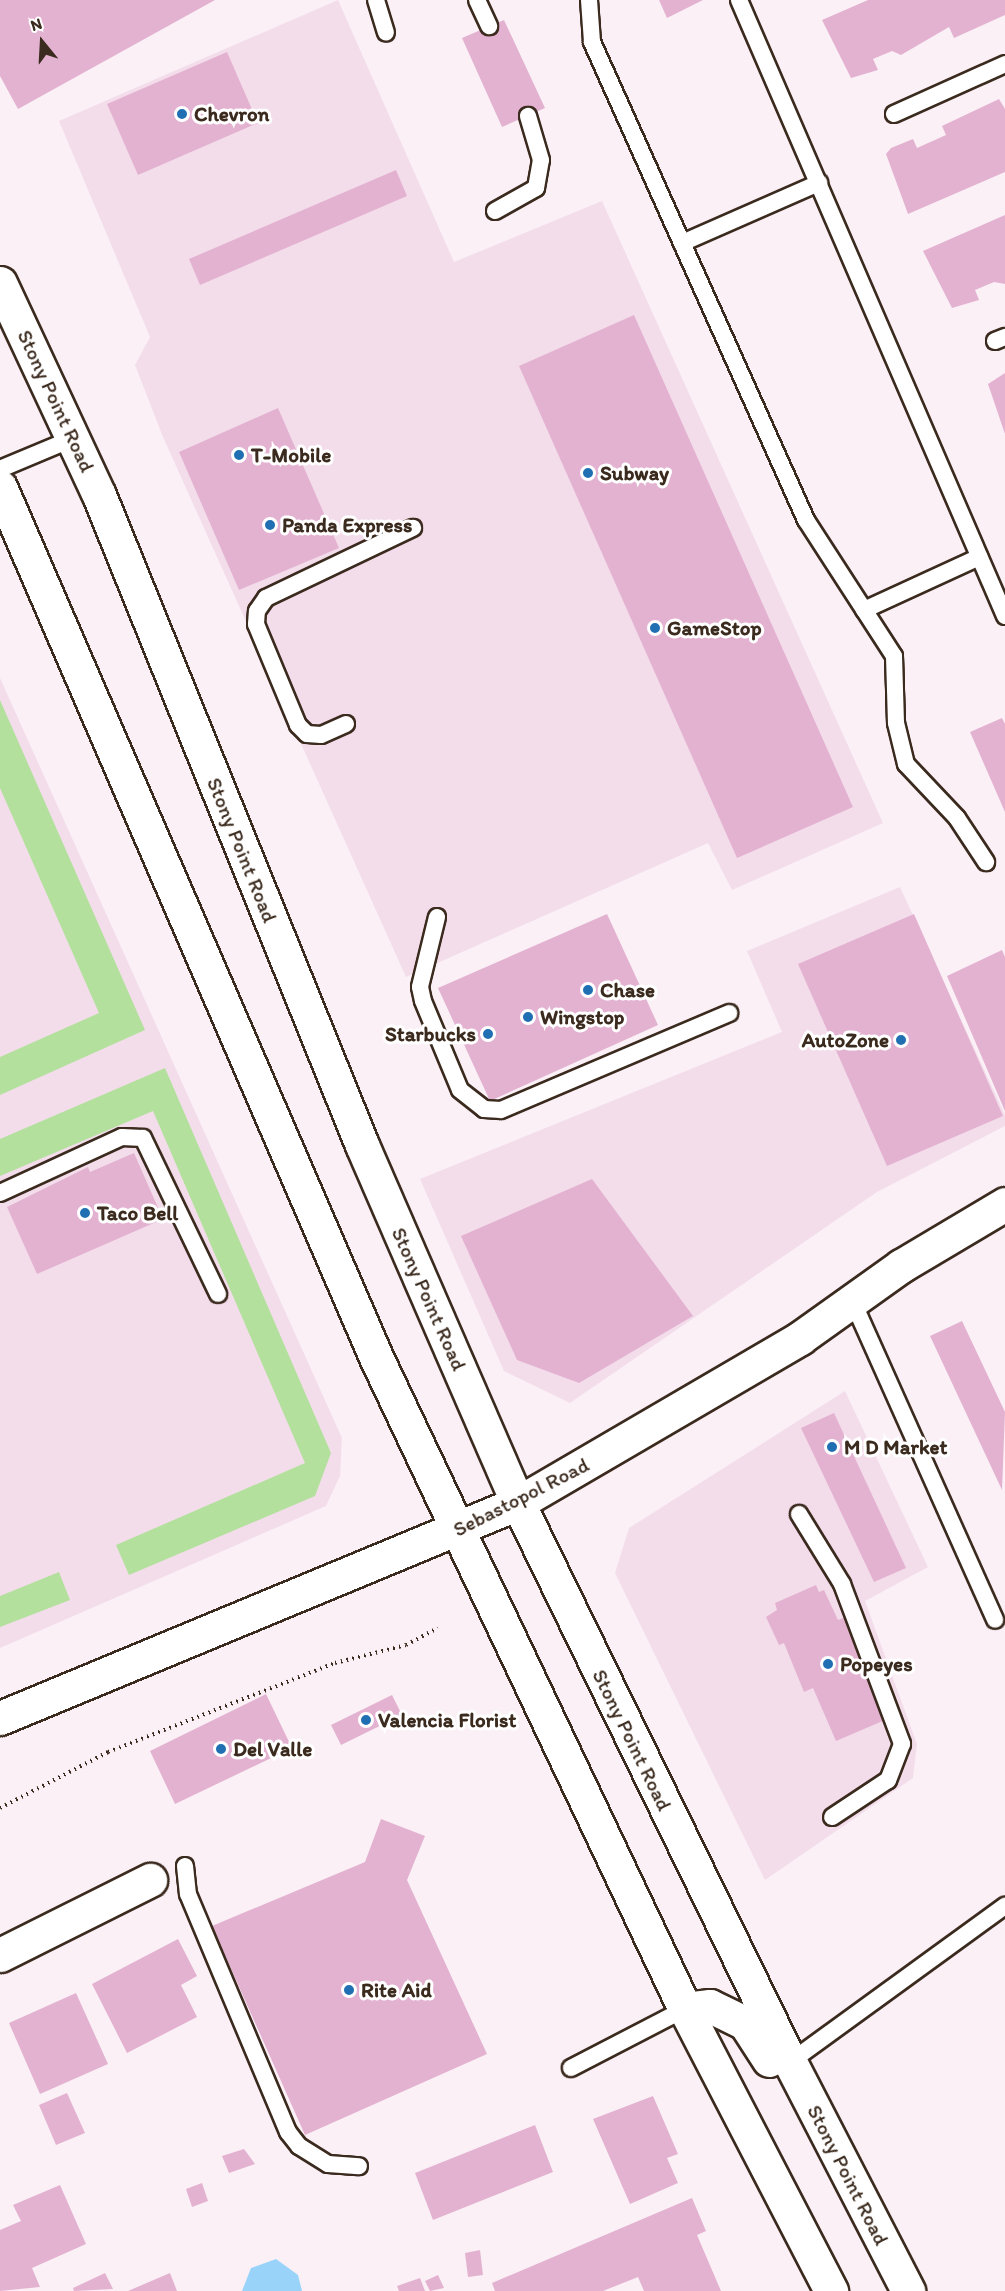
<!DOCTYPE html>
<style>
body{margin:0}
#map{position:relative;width:1005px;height:2291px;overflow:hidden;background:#faf0f6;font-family:Itim,sans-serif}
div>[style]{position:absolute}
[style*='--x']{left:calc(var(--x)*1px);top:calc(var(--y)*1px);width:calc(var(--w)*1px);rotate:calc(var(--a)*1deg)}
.built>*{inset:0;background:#f3ddeb}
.green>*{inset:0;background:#b4e09d}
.water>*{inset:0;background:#99d3f9}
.building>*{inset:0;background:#e4b2d1}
.path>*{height:4px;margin-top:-2px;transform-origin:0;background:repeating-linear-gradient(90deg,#3b2a1e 0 1.5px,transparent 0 6px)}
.roads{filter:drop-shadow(2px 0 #3b2a1e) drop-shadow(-2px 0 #3b2a1e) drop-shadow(0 2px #3b2a1e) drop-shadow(0 -2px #3b2a1e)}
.lane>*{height:16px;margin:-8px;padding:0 8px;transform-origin:8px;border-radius:8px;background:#fff}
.street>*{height:33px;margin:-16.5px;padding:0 16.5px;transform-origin:16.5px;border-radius:16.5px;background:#fff}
.secondary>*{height:33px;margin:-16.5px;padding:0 16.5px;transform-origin:16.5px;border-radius:16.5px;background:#fff}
.dots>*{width:16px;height:16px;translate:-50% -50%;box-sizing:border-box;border:3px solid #fff;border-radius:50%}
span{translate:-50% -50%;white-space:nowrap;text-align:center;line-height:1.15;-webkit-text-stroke:6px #fff;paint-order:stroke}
.poi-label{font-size:21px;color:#3b2a1e;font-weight:700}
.left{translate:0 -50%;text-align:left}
.right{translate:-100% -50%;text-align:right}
.street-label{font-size:21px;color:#3b2a1e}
.north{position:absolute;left:12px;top:12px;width:60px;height:60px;-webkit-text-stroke:4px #fff;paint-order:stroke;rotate:342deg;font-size:16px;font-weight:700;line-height:24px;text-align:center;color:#3b2a1e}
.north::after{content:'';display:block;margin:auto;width:21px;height:27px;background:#3b2a1e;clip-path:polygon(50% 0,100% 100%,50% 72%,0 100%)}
</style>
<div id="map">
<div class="built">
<i style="clip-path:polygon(338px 0,454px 262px,602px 201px,883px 823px,732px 890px,708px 843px,406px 977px,163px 437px,135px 365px,150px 337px,59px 121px)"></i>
<i style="clip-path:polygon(0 678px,342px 1438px,340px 1476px,326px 1506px,0 1648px)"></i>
<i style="clip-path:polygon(900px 887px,1005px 1115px,1005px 1126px,877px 1192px,570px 1403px,504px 1371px,420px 1179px,782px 1032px,747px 951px)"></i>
<i style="clip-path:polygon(845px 1391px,928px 1567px,865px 1601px,917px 1744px,913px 1778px,765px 1880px,615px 1573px,629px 1528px)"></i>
</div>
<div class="green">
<i style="clip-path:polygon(0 700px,145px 1030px,0 1095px,0 1057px,99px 1013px,0 788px)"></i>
<i style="clip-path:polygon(165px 1068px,331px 1453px,315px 1496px,129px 1575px,116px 1545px,305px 1463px,153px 1111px,0 1176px,0 1139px)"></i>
<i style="clip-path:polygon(59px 1572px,70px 1600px,0 1627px,0 1596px)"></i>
</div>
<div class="water">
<i style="clip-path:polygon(276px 2259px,298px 2275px,302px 2291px,242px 2291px,251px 2268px)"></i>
</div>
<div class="building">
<i style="clip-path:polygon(0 0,215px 0,18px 109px,0 76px)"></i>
<i style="clip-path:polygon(659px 0,703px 0,667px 18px)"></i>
<i style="clip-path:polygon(868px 0,1005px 0,1005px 15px,954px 38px,949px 27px,901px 55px,892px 51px,873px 59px,878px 70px,851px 78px,822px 20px)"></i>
<i style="clip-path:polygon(504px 20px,545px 108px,502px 127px,462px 38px)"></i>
<i style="clip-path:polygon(227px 52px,258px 123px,138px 175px,107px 104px)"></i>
<i style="clip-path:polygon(999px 99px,1005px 109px,1005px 172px,908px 214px,886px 154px,891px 148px,913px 139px,917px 148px,946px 135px,942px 126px)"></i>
<i style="clip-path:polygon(396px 170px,407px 196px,200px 285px,189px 259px)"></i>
<i style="clip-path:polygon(1005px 215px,1005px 284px,994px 282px,975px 290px,979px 300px,952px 308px,923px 251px)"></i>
<i style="clip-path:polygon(634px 315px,853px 807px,737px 858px,519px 366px)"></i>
<i style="clip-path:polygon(1005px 373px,1005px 434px,988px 384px)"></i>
<i style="clip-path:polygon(278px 408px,339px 548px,239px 590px,179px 452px)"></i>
<i style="clip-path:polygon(1002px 718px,1005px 724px,1005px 812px,970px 732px)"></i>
<i style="clip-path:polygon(607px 914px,658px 1025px,490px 1101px,438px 988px)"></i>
<i style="clip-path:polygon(914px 914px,1003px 1116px,887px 1166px,798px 964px)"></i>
<i style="clip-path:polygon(1002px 950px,1005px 957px,1005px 1111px,947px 976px)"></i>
<i style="clip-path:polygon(134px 1153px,163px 1219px,37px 1274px,7px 1207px,88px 1167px,90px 1172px)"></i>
<i style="clip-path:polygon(592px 1179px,693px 1316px,579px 1383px,517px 1360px,461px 1236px)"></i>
<i style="clip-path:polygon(962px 1321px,1005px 1412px,1002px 1490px,930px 1336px)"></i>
<i style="clip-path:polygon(834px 1413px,906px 1568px,874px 1582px,801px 1428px)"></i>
<i style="clip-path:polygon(816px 1585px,819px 1592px,824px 1590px,838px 1620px,846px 1617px,885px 1720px,836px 1741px,813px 1688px,804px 1692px,784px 1643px,779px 1645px,766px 1617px,777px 1610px,775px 1603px)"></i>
<i style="clip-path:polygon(266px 1694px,292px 1748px,175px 1804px,150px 1751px)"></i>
<i style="clip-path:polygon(392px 1695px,402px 1715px,341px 1745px,331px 1725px)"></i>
<i style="clip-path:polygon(381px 1819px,425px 1836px,407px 1880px,487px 2054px,305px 2135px,212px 1926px,365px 1862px)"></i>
<i style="clip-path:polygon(178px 1939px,197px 1976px,181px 1985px,197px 2017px,127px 2053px,92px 1984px)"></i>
<i style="clip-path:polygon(76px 1993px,108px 2064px,40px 2094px,9px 2023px)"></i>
<i style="clip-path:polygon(67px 2093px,85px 2133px,56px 2145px,39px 2105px)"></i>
<i style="clip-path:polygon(653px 2096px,678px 2154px,667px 2158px,678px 2183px,630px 2204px,593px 2119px)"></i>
<i style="clip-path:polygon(535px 2125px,553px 2172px,433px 2220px,415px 2173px)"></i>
<i style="clip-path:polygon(244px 2149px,255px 2164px,229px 2173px,222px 2156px)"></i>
<i style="clip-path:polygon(202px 2183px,208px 2201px,192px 2207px,186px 2189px)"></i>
<i style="clip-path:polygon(60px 2185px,86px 2244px,32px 2268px,40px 2287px,0 2291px,0 2230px,21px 2221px,13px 2205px)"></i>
<i style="clip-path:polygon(692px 2198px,706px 2231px,697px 2235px,721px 2291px,644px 2291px,638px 2277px,603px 2291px,495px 2291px,492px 2283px)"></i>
<i style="clip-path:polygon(480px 2250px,483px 2275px,468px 2277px,465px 2253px)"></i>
<i style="clip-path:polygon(105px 2273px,113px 2289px,74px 2291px,73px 2288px)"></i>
<i style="clip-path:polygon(170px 2273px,177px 2291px,128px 2291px)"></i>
<i style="clip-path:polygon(438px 2275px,444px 2288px,430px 2291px,425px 2281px)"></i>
<i style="clip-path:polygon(420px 2278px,425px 2291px,399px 2291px,397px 2286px)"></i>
</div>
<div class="path">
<i style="--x:0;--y:1808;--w:122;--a:-27.4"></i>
<i style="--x:108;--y:1752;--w:244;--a:-21.4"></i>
<i style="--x:335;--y:1663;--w:73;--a:-14.2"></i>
<i style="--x:406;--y:1645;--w:36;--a:-28"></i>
</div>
<div class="roads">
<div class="lane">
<i style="--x:376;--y:0;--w:34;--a:73"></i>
<i style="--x:477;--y:0;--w:29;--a:65"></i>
<i style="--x:589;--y:0;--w:42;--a:85.9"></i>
<i style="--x:592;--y:42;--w:524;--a:65.88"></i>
<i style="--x:806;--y:520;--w:162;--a:57.1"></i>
<i style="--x:894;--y:656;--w:67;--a:88.3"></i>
<i style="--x:896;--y:723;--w:42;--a:76.3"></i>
<i style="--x:906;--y:764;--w:74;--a:46.6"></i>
<i style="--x:957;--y:818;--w:53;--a:56.6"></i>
<i style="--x:739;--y:0;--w:671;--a:66.64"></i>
<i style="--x:894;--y:114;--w:122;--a:-24.2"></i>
<i style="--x:495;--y:211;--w:47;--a:-29.3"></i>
<i style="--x:536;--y:188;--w:28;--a:-80"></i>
<i style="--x:541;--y:160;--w:46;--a:-106.5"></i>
<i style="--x:682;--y:243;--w:150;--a:-23.7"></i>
<i style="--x:995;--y:341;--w:11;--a:-22"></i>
<i style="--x:0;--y:469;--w:80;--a:-22.7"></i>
<i style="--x:864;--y:610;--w:127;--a:-24.7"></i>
<i style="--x:346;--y:724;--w:27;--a:156"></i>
<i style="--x:321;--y:735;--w:14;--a:-176"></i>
<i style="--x:307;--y:734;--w:13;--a:-135"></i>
<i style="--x:298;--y:725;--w:109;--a:-112.6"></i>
<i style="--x:256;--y:624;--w:13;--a:-86"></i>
<i style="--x:257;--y:611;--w:16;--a:-55"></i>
<i style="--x:266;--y:598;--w:163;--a:-25.5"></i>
<i style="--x:437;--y:917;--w:72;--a:103.7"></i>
<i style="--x:420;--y:987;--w:14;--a:78"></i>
<i style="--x:423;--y:1001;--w:96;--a:67.4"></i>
<i style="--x:460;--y:1090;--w:31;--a:38"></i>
<i style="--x:484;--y:1109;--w:17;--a:3"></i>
<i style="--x:501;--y:1110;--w:248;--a:-23"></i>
<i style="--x:0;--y:1193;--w:134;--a:-24.7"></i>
<i style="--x:122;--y:1137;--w:21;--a:3"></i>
<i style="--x:143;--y:1138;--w:173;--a:64.3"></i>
<i style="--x:853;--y:1302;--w:348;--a:65.9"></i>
<i style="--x:799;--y:1514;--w:82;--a:58.4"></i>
<i style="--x:842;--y:1584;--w:171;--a:69.4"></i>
<i style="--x:902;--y:1744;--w:39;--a:111"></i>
<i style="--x:888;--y:1780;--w:67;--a:146.5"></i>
<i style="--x:185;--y:1866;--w:28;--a:84"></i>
<i style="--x:188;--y:1894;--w:258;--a:67.2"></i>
<i style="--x:288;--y:2132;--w:18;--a:52"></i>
<i style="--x:299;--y:2146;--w:34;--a:32"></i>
<i style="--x:328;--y:2164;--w:31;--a:4"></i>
<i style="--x:790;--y:2062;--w:266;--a:-36"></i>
<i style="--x:571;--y:2068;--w:128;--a:-27.4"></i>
</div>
<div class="street">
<i style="--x:0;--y:1955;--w:168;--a:-26.6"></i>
</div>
<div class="secondary">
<i style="--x:0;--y:283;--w:234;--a:65"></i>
<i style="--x:99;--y:495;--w:701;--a:67.97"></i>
<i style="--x:362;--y:1145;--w:391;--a:66.5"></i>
<i style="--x:518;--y:1503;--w:622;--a:64.05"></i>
<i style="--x:790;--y:2062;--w:258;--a:62.7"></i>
<i style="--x:0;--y:487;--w:946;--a:66.63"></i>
<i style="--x:375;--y:1355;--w:724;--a:64.64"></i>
<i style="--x:685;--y:2009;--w:318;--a:62.6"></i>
<i style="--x:0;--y:1718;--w:561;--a:-22.54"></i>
<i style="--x:518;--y:1503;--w:327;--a:-30.3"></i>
<i style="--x:800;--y:1338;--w:124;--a:-35.5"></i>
<i style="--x:901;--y:1266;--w:121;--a:-30.8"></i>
<i style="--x:685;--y:2009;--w:25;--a:-7"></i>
<i style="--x:710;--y:2006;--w:39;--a:26"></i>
<i style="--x:745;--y:2023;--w:44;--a:57"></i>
</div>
</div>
<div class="dots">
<i style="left:182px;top:114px;background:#1f6fb2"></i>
<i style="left:239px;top:455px;background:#1f6fb2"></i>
<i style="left:588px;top:473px;background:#1f6fb2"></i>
<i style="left:270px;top:525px;background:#1f6fb2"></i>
<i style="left:655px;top:628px;background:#1f6fb2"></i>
<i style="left:588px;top:990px;background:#1f6fb2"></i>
<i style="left:528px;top:1017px;background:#1f6fb2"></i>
<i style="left:488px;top:1034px;background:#1f6fb2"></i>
<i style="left:901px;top:1040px;background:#1f6fb2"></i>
<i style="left:85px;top:1213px;background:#1f6fb2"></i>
<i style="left:832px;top:1447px;background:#1f6fb2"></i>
<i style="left:828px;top:1664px;background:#1f6fb2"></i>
<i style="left:366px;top:1720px;background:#1f6fb2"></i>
<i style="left:221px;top:1749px;background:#1f6fb2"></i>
<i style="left:349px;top:1990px;background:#1f6fb2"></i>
</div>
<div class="poi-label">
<span class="left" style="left:194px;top:114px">Chevron</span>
<span class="left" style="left:251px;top:455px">T-Mobile</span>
<span class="left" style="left:600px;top:473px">Subway</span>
<span class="left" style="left:282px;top:525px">Panda Express</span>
<span class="left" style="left:667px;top:628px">GameStop</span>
<span class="left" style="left:600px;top:990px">Chase</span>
<span class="left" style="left:540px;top:1017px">Wingstop</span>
<span class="right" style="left:476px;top:1034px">Starbucks</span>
<span class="right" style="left:889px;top:1040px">AutoZone</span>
<span class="left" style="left:97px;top:1213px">Taco Bell</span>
<span class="left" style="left:844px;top:1447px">M D Market</span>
<span class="left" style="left:840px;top:1664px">Popeyes</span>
<span class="left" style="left:378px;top:1720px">Valencia Florist</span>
<span class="left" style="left:233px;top:1749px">Del Valle</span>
<span class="left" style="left:361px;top:1990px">Rite Aid</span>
</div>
<div class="street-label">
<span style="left:56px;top:401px;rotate:65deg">Stony Point Road</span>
<span style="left:242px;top:850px;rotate:68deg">Stony Point Road</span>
<span style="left:429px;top:1299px;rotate:66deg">Stony Point Road</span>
<span style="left:521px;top:1497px;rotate:-27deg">Sebastopol Road</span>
<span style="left:632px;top:1740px;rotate:64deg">Stony Point Road</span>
<span style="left:848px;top:2175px;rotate:63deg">Stony Point Road</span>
</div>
<div class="north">N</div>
</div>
